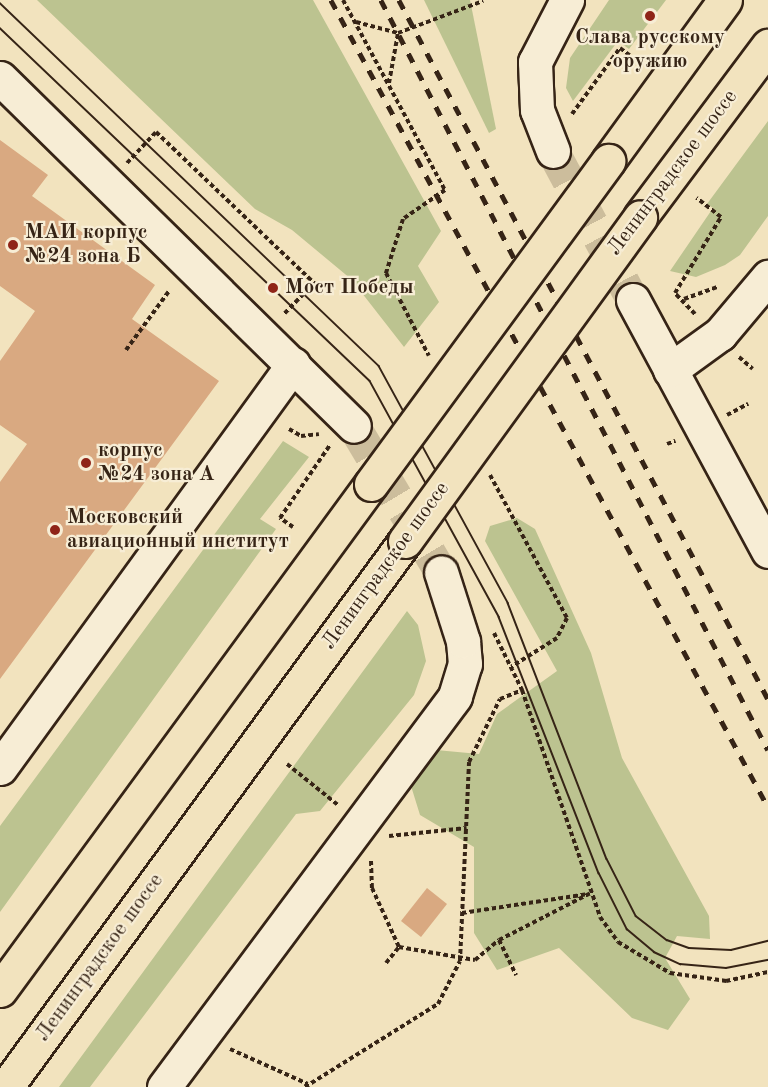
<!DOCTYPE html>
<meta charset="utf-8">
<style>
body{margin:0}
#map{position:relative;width:768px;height:1087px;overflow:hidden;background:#f2e3be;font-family:"Old Standard TT",serif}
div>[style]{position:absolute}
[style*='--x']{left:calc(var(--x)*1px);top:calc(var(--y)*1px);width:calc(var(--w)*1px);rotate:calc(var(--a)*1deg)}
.green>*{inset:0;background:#bcc390}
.building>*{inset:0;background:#d9a981}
.secondary-tunnel>*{height:33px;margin-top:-16.5px;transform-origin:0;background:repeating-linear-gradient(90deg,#ccbd9c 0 33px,transparent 0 49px)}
.path>*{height:4px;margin-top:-2px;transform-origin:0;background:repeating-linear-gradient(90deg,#362416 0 4.5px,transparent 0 7.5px)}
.roads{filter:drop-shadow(2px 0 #362416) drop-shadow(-2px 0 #362416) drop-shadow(0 2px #362416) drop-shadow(0 -2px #362416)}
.secondary>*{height:33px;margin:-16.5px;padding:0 16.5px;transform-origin:16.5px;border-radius:16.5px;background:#f7edd5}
.primary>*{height:33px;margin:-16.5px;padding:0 16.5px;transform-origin:16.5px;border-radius:16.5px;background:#f2e3be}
.tram>*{height:1.5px;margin:-0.75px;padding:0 0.75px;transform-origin:0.75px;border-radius:0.75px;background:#362416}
.rail>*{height:4.5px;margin-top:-2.25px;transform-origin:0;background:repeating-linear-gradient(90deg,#362416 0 10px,transparent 0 20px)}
.bridges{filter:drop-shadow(2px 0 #362416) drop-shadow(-2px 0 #362416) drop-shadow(0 2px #362416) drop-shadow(0 -2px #362416)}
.primary-bridge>*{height:33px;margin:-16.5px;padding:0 16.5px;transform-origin:16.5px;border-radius:16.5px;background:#f2e3be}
.dots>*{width:16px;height:16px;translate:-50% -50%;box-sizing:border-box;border:3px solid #f7edd5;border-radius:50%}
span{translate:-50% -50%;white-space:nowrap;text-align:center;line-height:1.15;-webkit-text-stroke:4.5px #f7edd5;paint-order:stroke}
.poi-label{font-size:21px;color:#362416;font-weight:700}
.left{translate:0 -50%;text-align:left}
.street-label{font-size:21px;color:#362416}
</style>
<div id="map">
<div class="green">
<i style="clip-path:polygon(37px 0,313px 0,441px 231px,418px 266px,439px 302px,404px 347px,351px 279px,292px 230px,255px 209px)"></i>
<i style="clip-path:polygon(424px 0,470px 0,496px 129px,489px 133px)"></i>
<i style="clip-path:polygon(609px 0,666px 0,629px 49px,618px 41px,573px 101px,566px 88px,570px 58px)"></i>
<i style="clip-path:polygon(768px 121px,768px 216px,740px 255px,725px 265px,696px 277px,670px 271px,713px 208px,707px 204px)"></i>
<i style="clip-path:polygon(283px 441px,309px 457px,260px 519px,276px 529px,0 912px,0 826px)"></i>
<i style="clip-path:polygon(517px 518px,535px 529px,591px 653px,622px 758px,709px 916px,710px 939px,677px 936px,665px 958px,690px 999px,668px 1030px,632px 1018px,559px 948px,497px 970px,474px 933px,474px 847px,420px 815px,411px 786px,436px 750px,479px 754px,497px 714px,557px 671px,485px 541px,490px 526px)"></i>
<i style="clip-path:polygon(407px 611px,418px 625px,426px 661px,414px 695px,320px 811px,296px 814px,90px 1087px,59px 1087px)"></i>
</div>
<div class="building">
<i style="clip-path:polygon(0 140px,48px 175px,32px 196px,155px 285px,132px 319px,219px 381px,0 679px,0 482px,27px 444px,0 425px,0 361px,35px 311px,0 286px)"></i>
<i style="clip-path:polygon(427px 888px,447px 904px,421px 937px,401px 921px)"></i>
</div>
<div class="secondary-tunnel">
<i style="--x:553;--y:151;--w:169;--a:61.8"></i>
<i style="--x:354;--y:426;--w:170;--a:59.2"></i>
</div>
<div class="path">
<i style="--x:343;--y:0;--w:216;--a:61.8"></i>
<i style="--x:445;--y:190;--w:51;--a:145.4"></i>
<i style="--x:403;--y:219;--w:57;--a:107.5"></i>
<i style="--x:386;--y:273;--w:93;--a:62.6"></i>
<i style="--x:356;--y:22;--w:43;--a:14.7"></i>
<i style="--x:398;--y:33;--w:91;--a:-20.6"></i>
<i style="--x:389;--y:83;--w:51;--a:-79.8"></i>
<i style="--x:572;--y:114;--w:82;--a:-54"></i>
<i style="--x:620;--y:48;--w:15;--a:37"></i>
<i style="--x:127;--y:163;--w:42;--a:-46.9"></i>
<i style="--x:156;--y:132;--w:219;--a:43.7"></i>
<i style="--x:314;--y:283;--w:43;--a:134.1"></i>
<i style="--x:684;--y:299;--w:35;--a:-20"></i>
<i style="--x:695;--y:314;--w:29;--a:-134"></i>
<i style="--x:675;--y:293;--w:89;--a:-58.8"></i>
<i style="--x:721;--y:217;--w:31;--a:-142"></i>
<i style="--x:126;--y:350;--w:73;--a:-53.9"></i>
<i style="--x:739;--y:357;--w:18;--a:41"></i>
<i style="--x:727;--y:415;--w:24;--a:-28"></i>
<i style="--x:289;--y:429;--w:14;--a:30"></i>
<i style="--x:301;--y:436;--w:18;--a:-6"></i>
<i style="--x:667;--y:444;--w:9;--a:-21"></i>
<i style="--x:490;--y:475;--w:162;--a:61.7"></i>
<i style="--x:567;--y:618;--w:22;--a:117"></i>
<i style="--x:557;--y:638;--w:54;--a:147.8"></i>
<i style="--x:293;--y:527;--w:16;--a:-145"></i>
<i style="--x:280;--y:518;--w:88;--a:-55.6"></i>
<i style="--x:494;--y:633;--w:64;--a:63.8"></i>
<i style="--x:522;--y:690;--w:240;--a:71"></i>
<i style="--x:600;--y:917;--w:31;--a:54"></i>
<i style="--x:618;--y:942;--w:61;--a:30.8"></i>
<i style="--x:670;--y:973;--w:57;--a:8.1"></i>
<i style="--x:726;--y:981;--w:43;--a:-12.1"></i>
<i style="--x:287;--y:764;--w:65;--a:38.8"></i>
<i style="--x:389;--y:836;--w:78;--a:-5.9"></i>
<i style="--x:371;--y:861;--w:27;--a:88"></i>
<i style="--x:372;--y:888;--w:65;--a:65.4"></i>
<i style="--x:462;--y:913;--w:126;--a:-8.6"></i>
<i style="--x:499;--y:940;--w:39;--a:64"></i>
<i style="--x:399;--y:947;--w:77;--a:9.7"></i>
<i style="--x:475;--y:960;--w:31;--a:-40"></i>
<i style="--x:499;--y:940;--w:103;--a:-27.1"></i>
<i style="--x:386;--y:963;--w:21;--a:-51"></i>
<i style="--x:230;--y:1049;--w:85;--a:24.2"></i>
<i style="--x:305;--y:1087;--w:157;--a:-32"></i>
<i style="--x:438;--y:1004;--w:48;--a:-62.9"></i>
<i style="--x:460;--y:961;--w:199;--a:-87.4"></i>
<i style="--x:469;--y:762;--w:70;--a:-63.8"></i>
<i style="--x:500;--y:699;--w:24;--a:-22"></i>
</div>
<div class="roads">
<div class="secondary">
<i style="--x:0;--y:78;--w:496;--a:44.5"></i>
<i style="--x:553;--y:151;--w:44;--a:-111.3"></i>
<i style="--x:537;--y:110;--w:48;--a:-92.4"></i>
<i style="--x:535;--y:62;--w:70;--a:-62.7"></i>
<i style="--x:633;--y:300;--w:285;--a:61.7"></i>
<i style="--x:670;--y:370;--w:62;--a:-35.8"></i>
<i style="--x:720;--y:334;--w:75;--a:-49.9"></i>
<i style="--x:0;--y:768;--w:499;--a:-54"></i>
<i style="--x:164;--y:1087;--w:487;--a:-53.3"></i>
<i style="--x:455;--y:696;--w:34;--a:-73"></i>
<i style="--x:465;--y:664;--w:23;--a:-95"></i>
<i style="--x:463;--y:641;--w:72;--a:-107.7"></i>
</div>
<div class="primary">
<i style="--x:608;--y:161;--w:199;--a:-54"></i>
<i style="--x:640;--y:217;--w:214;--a:-53.2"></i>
<i style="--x:0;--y:990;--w:627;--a:-53.75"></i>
<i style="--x:6;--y:1087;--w:676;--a:-53.84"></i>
</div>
</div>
<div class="tram">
<i style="--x:0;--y:3;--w:525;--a:43.76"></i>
<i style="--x:379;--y:366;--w:270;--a:61.4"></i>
<i style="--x:508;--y:603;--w:274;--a:68.9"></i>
<i style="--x:607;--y:859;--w:64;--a:63"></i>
<i style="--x:636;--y:916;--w:39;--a:38"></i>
<i style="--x:667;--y:940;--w:23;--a:20"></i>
<i style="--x:689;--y:948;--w:42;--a:2.7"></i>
<i style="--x:731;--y:950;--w:38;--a:-14"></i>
<i style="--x:0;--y:28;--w:511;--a:43.65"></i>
<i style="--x:370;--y:381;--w:269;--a:61.3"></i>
<i style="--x:499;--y:617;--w:275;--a:68.7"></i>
<i style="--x:599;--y:873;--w:63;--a:63.4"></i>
<i style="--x:627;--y:929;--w:35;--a:40"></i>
<i style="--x:654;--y:952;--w:29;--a:25"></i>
<i style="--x:680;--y:964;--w:46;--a:5"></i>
<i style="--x:726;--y:968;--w:43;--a:-10.8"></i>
</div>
<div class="rail">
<i style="--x:331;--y:0;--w:918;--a:61.56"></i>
<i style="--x:381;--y:0;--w:844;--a:62.71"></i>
<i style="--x:399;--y:0;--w:790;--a:62.17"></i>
</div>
<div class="bridges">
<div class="primary-bridge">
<i style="--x:371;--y:484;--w:401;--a:-53.7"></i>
<i style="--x:405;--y:541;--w:400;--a:-54"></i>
</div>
</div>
<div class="dots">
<i style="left:650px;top:16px;background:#8f2418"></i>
<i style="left:13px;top:245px;background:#8f2418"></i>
<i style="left:273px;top:288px;background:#8f2418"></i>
<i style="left:86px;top:463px;background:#8f2418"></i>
<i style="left:55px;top:530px;background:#8f2418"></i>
</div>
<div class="poi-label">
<span style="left:650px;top:50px">Слава русскому<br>оружию</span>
<span class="left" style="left:25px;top:245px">МАИ корпус<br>№24 зона Б</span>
<span class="left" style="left:285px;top:288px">Мост Победы</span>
<span class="left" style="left:98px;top:463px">корпус<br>№24 зона А</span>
<span class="left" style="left:67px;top:530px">Московский<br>авиационный институт</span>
</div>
<div class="street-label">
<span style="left:673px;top:173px;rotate:-53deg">Ленинградское шоссе</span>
<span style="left:386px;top:566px;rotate:-54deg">Ленинградское шоссе</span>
<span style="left:100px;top:958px;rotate:-54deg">Ленинградское шоссе</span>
</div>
</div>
